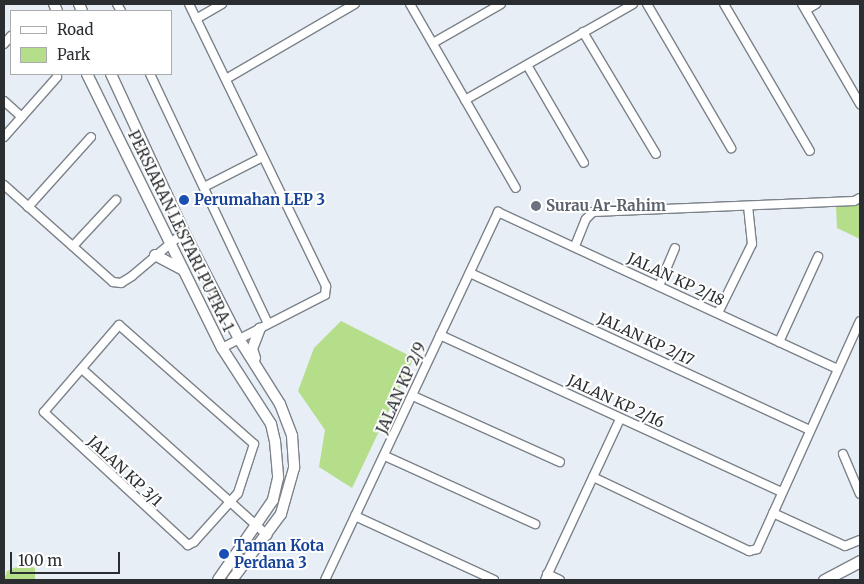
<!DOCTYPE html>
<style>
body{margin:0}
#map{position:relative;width:864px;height:584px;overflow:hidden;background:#e7eef6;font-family:Merriweather,serif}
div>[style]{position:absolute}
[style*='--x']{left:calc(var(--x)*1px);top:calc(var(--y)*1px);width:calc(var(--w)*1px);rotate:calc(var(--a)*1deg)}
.green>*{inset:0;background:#b4de8a}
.roads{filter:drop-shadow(1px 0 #7c8289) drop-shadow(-1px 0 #7c8289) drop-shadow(0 1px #7c8289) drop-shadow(0 -1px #7c8289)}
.minor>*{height:8px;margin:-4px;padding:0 4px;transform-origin:4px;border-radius:4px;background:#fff}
.tertiary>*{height:10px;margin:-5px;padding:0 5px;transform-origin:5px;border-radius:5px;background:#fff}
.secondary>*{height:11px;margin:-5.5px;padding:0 5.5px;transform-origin:5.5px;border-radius:5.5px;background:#fff}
.dots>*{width:14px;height:14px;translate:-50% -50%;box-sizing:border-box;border:2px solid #fff;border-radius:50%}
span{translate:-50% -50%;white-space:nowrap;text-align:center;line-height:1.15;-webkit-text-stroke:4px #fff;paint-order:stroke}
.transit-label{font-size:15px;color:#164399;font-weight:700}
.left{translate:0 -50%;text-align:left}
.worship-label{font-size:15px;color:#5b616d;font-weight:700}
.street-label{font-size:15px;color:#2b2e31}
.frame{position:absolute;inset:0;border:5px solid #2b2e31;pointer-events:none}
.legend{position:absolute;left:10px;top:10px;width:162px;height:65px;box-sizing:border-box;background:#fff;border:1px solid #aaabad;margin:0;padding:6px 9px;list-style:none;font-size:15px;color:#2b2e31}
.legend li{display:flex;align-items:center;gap:10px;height:25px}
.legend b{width:25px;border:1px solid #aaabad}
.scale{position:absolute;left:10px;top:552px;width:110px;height:22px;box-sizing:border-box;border:2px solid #2b2e31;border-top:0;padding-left:6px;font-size:15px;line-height:18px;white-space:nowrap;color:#2b2e31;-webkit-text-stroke:4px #fff;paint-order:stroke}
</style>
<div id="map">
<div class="green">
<i style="clip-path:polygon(860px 203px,860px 239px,837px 228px,836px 206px)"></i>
<i style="clip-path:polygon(341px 321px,414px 358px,352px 488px,319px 467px,325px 430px,298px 391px,314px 348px)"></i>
<i style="clip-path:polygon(24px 564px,35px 568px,35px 580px,4px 580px,7px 571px)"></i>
</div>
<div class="roads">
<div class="minor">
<i style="--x:117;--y:4;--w:8;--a:60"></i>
<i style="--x:189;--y:4;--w:314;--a:64.1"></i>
<i style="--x:326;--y:286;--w:9;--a:96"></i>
<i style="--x:325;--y:295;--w:116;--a:152.8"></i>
<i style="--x:410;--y:4;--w:212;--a:60.1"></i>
<i style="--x:647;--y:4;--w:167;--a:59.7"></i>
<i style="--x:724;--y:4;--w:170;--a:59.7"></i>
<i style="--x:802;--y:4;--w:116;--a:59.9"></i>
<i style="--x:806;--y:10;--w:12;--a:-31"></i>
<i style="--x:196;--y:19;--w:30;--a:-30"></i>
<i style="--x:583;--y:32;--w:142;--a:59.1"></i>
<i style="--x:433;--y:43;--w:78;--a:-29.8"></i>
<i style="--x:4;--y:44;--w:11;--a:-49"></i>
<i style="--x:527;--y:65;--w:113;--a:59.8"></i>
<i style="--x:150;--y:74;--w:276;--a:64.7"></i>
<i style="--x:226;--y:79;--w:149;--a:-30.2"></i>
<i style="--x:465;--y:100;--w:193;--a:-29.7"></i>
<i style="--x:4;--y:101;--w:24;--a:42"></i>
<i style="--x:4;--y:137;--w:80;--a:-48.5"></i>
<i style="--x:4;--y:185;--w:146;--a:41.7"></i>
<i style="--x:113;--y:282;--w:8;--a:7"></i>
<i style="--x:121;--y:283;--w:13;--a:-32"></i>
<i style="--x:132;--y:276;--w:68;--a:-40.2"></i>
<i style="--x:204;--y:187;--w:66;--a:-27"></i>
<i style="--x:28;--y:207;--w:94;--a:-48"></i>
<i style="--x:73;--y:246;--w:63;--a:-46.9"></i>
<i style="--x:575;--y:246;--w:29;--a:-68"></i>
<i style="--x:586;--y:219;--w:10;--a:-45"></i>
<i style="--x:593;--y:212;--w:261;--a:-2.4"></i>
<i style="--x:854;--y:201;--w:7;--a:-27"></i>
<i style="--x:470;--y:273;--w:374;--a:24.8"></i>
<i style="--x:659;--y:286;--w:41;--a:-67.2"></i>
<i style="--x:718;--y:313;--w:77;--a:-63.8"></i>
<i style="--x:752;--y:244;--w:38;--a:-96"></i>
<i style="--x:119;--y:325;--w:180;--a:41.4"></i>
<i style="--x:254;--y:444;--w:52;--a:108.1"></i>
<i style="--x:238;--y:493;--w:66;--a:131.9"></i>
<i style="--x:194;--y:542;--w:7;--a:153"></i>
<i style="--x:188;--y:545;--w:196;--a:-137.3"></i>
<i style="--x:44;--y:412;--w:115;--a:-49.2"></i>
<i style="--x:440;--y:335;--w:375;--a:24.7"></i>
<i style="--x:779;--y:342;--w:94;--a:-65.4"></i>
<i style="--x:82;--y:369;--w:249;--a:41.9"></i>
<i style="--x:413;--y:396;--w:161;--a:24.2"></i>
<i style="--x:843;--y:454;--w:43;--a:67"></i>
<i style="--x:385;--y:456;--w:165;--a:24.4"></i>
<i style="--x:593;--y:477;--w:173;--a:25.4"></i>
<i style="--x:749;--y:551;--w:8;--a:-14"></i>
<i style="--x:757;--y:549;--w:250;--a:-65.7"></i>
<i style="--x:773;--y:513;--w:79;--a:24.6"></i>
<i style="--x:845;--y:546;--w:16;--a:-22"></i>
<i style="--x:355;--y:516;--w:153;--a:24.7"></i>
<i style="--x:547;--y:574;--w:14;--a:25"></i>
<i style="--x:325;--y:580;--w:407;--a:-64.8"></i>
<i style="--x:498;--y:212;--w:374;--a:24.8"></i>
<i style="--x:545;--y:580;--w:178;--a:-65"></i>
</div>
<div class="tertiary">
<i style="--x:54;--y:4;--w:8;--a:67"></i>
<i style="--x:79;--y:4;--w:8;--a:67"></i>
<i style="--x:87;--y:74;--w:305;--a:63.8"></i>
<i style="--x:222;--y:348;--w:90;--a:57.2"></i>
<i style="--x:271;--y:424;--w:17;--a:77"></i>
<i style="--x:275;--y:441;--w:37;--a:85"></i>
<i style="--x:278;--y:478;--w:23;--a:103"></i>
<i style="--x:273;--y:500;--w:97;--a:124.5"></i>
<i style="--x:111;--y:74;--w:174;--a:65.2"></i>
<i style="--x:184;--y:232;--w:120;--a:62.8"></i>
<i style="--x:239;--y:339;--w:77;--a:57.8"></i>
<i style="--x:280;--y:404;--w:34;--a:69"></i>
<i style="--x:292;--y:436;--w:32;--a:86"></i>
<i style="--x:294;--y:468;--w:48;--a:105.8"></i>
<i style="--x:281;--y:514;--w:82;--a:126.6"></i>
<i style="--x:155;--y:255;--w:30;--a:28"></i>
<i style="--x:255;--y:358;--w:9;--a:-108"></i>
<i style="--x:252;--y:349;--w:22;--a:-69"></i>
</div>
<div class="secondary">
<i style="--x:824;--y:580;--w:41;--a:-27.8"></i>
</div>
</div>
<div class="dots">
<i style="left:184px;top:200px;background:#1a4fb4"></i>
<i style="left:536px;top:206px;background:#6b7280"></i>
<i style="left:224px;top:554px;background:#1a4fb4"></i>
</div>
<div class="transit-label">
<span class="left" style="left:194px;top:200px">Perumahan LEP 3</span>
<span class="left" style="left:234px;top:554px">Taman Kota<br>Perdana 3</span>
</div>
<div class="worship-label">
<span class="left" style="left:546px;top:206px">Surau Ar-Rahim</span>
</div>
<div class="street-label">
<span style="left:181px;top:231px;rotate:64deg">PERSIARAN LESTARI PUTRA 1</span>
<span style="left:676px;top:279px;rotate:25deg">JALAN KP 2/18</span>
<span style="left:646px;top:339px;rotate:25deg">JALAN KP 2/17</span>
<span style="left:401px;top:388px;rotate:-66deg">JALAN KP 2/9</span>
<span style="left:616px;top:401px;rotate:25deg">JALAN KP 2/16</span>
<span style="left:125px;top:471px;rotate:43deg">JALAN KP 3/1</span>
</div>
<div class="frame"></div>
<ul class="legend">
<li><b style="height:6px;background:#fff"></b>Road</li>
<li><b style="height:14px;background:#b4de8a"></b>Park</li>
</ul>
<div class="scale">100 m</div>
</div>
